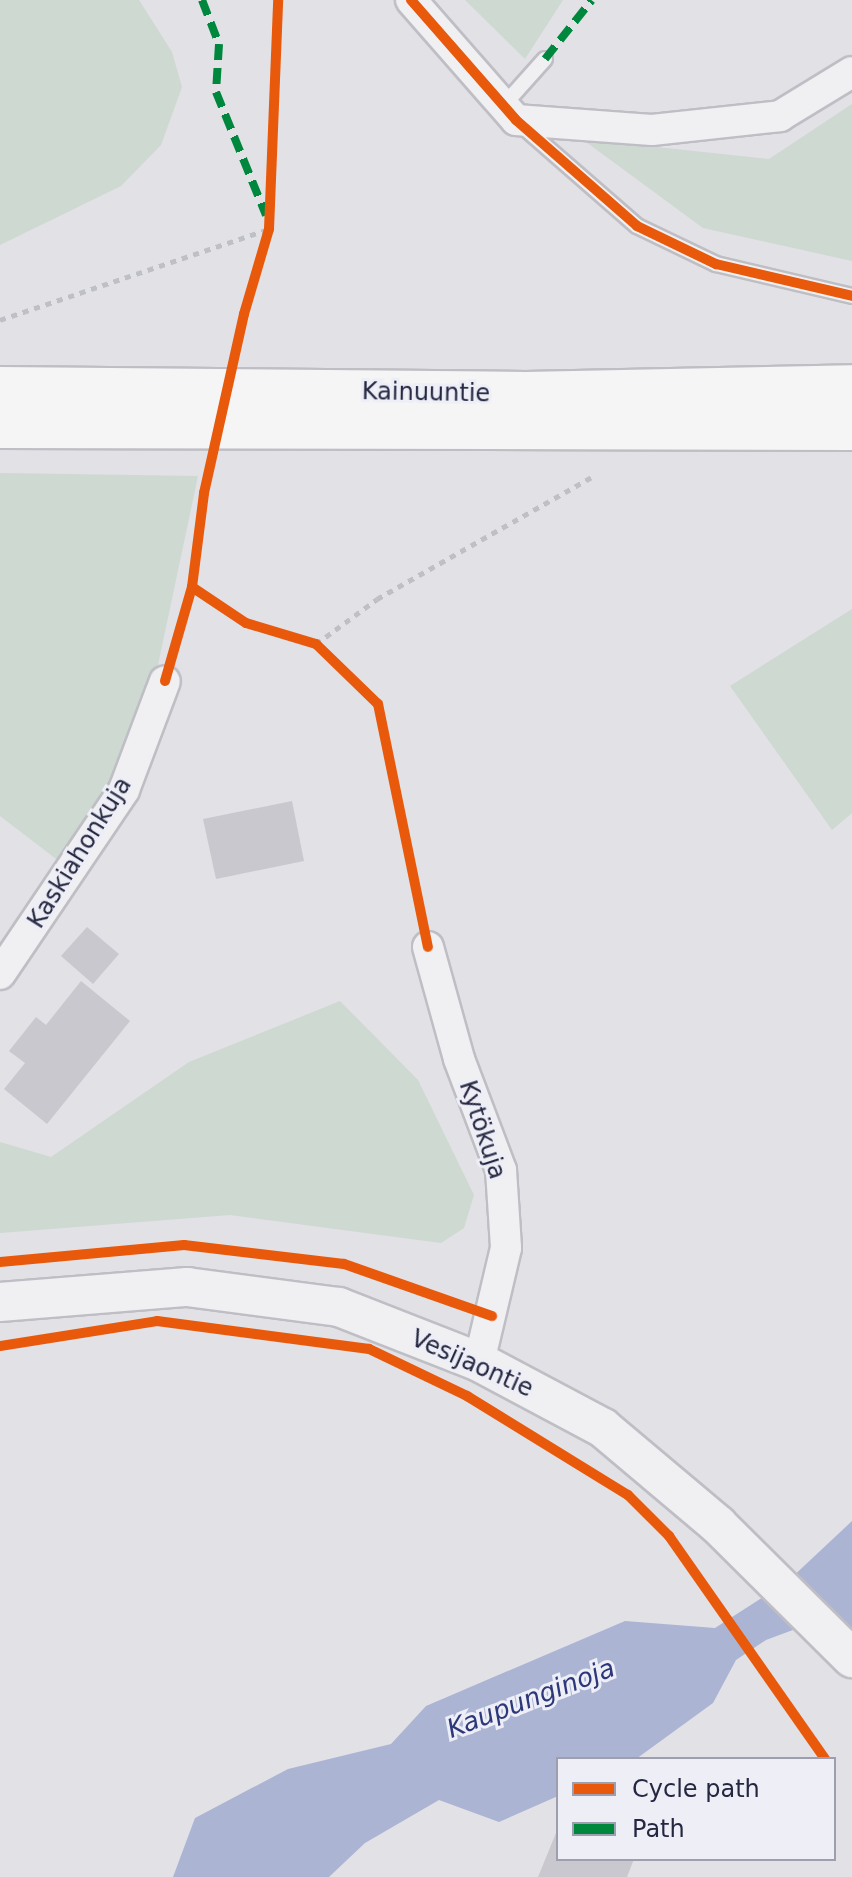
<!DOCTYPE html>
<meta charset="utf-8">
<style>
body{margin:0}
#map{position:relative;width:852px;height:1877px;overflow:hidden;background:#e1e1e6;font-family:"DejaVu Sans",sans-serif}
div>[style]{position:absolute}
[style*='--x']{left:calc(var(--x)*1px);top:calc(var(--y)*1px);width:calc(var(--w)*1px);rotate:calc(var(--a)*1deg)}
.green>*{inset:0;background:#ced9d1}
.water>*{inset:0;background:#acb4d4}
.building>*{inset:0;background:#c8c8ce}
.path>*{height:5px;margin-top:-2.5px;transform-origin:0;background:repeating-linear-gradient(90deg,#bfc0c6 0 6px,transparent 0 12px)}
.roads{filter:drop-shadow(2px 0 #bebec4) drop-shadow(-2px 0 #bebec4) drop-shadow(0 2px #bebec4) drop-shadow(0 -2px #bebec4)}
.service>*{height:14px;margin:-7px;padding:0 7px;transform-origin:7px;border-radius:7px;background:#f0f0f3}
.minor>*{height:30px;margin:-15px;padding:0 15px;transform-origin:15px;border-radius:15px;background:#f0f0f3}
.tertiary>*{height:38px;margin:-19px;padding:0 19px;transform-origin:19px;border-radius:19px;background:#f0f0f3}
.trunk>*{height:44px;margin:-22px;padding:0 22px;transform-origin:22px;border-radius:22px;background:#f5f5f6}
.quiet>*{height:8px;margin-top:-4px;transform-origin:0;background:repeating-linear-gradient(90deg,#00873e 0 16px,transparent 0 24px)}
.cycleway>*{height:10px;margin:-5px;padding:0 5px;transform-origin:5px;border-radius:5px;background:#e8590c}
span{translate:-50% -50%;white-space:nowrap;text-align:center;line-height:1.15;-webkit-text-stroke:6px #edeef6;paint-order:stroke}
.street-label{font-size:24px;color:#252741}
.water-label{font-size:26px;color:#2c3879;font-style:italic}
.legend{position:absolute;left:556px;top:1757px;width:280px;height:104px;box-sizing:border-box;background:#edeef6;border:2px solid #9d9eae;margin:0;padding:10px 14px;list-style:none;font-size:24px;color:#252741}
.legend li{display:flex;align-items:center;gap:16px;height:40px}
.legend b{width:40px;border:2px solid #9d9eae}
</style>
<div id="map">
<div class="green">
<i style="clip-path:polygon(0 0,139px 0,172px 52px,182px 87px,161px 145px,121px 186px,0 245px)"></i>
<i style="clip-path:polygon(465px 0,563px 0,525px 59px)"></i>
<i style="clip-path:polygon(852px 104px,852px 261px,703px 228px,582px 139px,769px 159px)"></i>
<i style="clip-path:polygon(0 473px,198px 476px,155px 679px,116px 783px,64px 865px,0 816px)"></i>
<i style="clip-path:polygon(852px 609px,852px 813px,832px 830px,730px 686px)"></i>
<i style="clip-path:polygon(340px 1001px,418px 1080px,474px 1195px,464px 1228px,441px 1243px,230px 1215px,0 1233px,0 1142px,51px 1157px,189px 1062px)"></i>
</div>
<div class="water">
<i style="clip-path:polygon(852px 1521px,852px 1642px,825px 1618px,766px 1640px,736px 1660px,713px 1703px,636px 1759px,558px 1759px,558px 1796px,499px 1822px,439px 1800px,365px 1843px,329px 1877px,173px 1877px,195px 1818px,288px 1769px,391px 1744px,426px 1706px,625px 1621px,715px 1628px,788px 1581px)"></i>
</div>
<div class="building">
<i style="clip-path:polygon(292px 801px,304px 861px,216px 879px,203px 819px)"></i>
<i style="clip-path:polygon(87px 927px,119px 954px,93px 984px,61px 956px)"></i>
<i style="clip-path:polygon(81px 981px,130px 1021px,47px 1124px,4px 1089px,25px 1063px,9px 1051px,36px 1017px,46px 1025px)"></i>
<i style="clip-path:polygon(558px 1828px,558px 1859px,634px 1859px,627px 1877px,538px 1877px)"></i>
</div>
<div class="path">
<i style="--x:0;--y:320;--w:284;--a:-18.7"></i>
<i style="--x:316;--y:644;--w:76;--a:-36.4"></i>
<i style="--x:377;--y:599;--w:247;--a:-29.6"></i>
</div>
<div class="roads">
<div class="service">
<i style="--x:503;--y:106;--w:63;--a:-48.2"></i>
<i style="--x:520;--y:124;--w:155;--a:41.1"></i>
<i style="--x:637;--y:226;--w:88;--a:25.7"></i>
<i style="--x:716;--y:264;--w:140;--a:13.2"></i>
</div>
<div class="minor">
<i style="--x:411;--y:0;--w:159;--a:48.8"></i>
<i style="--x:516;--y:120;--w:136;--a:4.2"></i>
<i style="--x:652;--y:130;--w:129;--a:-6.2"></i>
<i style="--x:780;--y:116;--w:84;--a:-31.4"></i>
<i style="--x:428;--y:947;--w:116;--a:74.5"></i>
<i style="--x:459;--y:1059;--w:119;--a:69.3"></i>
<i style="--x:501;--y:1170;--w:78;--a:86.3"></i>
<i style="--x:506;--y:1248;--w:117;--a:103.3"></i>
<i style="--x:0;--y:974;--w:222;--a:-56"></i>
<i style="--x:124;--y:790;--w:116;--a:-69.4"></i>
</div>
<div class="tertiary">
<i style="--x:0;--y:1302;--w:188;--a:-4.6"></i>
<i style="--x:187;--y:1287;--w:153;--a:7.5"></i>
<i style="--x:339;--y:1307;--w:150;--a:21.4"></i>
<i style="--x:479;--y:1362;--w:140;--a:28"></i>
<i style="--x:603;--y:1428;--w:150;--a:40.1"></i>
<i style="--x:718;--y:1525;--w:189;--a:44.8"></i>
</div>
<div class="trunk">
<i style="--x:0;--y:389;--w:526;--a:0.54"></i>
<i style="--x:526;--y:394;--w:326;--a:-1.2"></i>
<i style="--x:0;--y:426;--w:852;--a:0.13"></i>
</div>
</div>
<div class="quiet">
<i style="--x:202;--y:0;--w:47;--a:68.9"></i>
<i style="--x:219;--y:44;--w:48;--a:93.6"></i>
<i style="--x:216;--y:92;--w:133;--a:67.9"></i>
<i style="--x:545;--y:59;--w:75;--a:-51.5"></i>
</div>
<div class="cycleway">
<i style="--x:411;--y:0;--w:159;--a:48.8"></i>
<i style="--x:516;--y:120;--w:161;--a:41.2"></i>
<i style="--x:637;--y:226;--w:88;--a:25.7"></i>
<i style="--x:716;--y:264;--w:140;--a:13.2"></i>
<i style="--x:192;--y:587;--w:65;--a:33.7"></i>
<i style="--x:246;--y:623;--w:73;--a:16.7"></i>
<i style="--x:316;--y:644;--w:86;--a:44.1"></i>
<i style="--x:378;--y:704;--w:248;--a:78.4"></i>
<i style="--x:165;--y:681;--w:98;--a:-74"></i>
<i style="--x:192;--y:587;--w:95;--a:-82.7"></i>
<i style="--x:204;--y:493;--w:183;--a:-77.4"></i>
<i style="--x:244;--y:314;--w:89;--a:-73.6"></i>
<i style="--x:269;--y:229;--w:229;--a:-87.7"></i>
<i style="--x:0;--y:1262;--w:185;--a:-5.3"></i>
<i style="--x:184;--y:1245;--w:161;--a:6.8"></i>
<i style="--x:344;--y:1264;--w:157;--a:19.4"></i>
<i style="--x:0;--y:1346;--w:159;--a:-9"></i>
<i style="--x:157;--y:1321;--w:214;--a:7.5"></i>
<i style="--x:369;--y:1349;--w:109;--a:25.6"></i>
<i style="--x:467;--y:1396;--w:189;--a:31.6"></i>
<i style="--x:628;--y:1495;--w:58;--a:45"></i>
<i style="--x:669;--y:1536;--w:272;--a:55"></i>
</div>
<div class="street-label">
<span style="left:426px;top:393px;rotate:1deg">Kainuuntie</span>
<span style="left:80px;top:853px;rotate:-58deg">Kaskiahonkuja</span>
<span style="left:482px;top:1130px;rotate:72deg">Kytökuja</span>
<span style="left:472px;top:1364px;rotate:24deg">Vesijaontie</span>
</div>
<div class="water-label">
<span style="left:531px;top:1699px;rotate:-21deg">Kaupunginoja</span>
</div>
<ul class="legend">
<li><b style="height:10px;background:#e8590c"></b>Cycle path</li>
<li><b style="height:10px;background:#00873e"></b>Path</li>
</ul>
</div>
